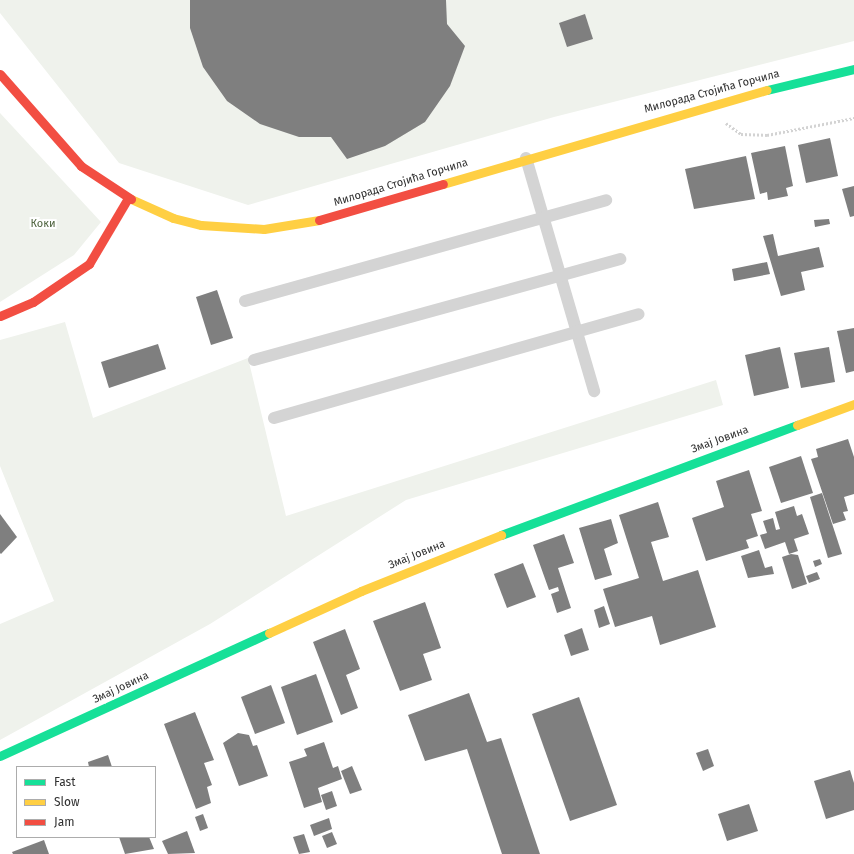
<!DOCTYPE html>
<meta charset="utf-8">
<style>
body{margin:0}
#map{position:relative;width:854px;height:854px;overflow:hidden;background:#fff;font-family:"Fira Sans",sans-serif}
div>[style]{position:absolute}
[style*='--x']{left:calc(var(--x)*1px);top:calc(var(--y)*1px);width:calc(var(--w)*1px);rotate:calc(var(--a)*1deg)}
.green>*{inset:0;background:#eff2ec}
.building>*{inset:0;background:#7f7f7f}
.path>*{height:2.5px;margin-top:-1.25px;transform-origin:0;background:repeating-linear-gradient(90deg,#d3d3d3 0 2px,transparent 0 4px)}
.lane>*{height:12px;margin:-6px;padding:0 6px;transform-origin:6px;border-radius:6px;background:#d4d4d4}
.fast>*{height:9px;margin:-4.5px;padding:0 4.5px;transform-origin:4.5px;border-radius:4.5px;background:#16e098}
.slow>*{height:9px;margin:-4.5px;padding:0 4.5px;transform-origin:4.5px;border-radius:4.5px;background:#ffcf43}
.jam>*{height:9px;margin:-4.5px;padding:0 4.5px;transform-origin:4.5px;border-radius:4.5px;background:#f24e42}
span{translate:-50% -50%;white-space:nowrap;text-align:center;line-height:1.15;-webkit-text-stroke:4px #fff;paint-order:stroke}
.street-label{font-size:11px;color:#303030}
.park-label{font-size:11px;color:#526742}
.legend{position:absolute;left:16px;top:766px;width:140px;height:72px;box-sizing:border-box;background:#fff;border:1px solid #acacac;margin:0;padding:5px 7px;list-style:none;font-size:12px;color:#303030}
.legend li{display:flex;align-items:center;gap:8px;height:20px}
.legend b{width:20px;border:1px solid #acacac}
</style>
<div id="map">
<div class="green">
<i style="clip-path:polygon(0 0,854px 0,854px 41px,554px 117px,248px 205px,119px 163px,0 13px)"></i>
<i style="clip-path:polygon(0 113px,101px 222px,74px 255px,0 302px)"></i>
<i style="clip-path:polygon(65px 322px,93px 418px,248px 358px,286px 516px,716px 380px,723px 405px,406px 500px,210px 624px,0 740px,0 624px,54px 601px,0 466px,0 340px)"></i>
</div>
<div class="building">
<i style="clip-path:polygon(190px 0,446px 0,447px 24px,465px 46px,450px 86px,425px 122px,385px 146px,347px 159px,331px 137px,299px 137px,260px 124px,227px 101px,203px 67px,190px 28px)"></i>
<i style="clip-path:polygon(585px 14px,593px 39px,567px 47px,559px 23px)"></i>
<i style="clip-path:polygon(830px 138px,838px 176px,806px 183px,798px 145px)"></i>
<i style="clip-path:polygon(785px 146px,793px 186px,786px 188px,788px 196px,768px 200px,767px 192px,760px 194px,751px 153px)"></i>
<i style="clip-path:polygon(746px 156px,755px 199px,694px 209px,685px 169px)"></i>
<i style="clip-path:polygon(854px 186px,854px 216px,850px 217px,842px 189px)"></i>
<i style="clip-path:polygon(829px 219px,830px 224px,815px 227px,814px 220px)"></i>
<i style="clip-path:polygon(773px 234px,778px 256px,819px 247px,824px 267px,801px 272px,805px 290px,781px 296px,763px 236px)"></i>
<i style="clip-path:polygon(767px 262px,770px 274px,734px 281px,732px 269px)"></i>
<i style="clip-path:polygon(217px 290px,233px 338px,211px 345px,196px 297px)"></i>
<i style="clip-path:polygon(854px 328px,854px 371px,846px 373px,837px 331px)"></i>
<i style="clip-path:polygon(158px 344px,166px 369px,109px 388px,101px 362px)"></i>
<i style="clip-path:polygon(780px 347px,789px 388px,754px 396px,745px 355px)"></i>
<i style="clip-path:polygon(829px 347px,835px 382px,801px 388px,794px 353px)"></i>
<i style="clip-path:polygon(848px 439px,854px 457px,854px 494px,844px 497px,848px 511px,843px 512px,846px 520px,833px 524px,811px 459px,818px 457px,816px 449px)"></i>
<i style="clip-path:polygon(801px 456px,813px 493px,781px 503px,769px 467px)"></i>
<i style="clip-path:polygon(749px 470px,762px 511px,751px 514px,758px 536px,746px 540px,749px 548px,706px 561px,692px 518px,724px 507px,716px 481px)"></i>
<i style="clip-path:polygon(822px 493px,842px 554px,828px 558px,810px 497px)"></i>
<i style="clip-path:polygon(658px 502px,669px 537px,651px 542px,663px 581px,698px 570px,716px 627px,660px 645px,652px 616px,615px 627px,603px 589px,639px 578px,619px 515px)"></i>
<i style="clip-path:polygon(794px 506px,797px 516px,802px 514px,809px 534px,794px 539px,798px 551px,789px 554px,785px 542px,765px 549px,760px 535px,767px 533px,763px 521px,773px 518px,776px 530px,780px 529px,775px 512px)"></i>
<i style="clip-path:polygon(0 514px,17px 537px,1px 554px,0 553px)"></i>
<i style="clip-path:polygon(611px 519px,618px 543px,604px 549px,612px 575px,595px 580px,579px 528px)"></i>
<i style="clip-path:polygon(564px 534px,574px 563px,558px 568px,571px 608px,557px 613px,551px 594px,559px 591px,558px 587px,549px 590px,533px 545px)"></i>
<i style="clip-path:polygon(759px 550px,765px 568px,772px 566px,774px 574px,748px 578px,741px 556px)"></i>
<i style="clip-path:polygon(791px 554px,798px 555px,807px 584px,792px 589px,782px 557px)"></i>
<i style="clip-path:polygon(820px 559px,822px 564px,815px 567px,813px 561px)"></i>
<i style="clip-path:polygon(523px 563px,536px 597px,507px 608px,494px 574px)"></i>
<i style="clip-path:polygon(817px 572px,820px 579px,809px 583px,806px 576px)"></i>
<i style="clip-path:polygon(425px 602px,441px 648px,423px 654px,432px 680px,400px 691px,373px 621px)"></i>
<i style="clip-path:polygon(604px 606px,610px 624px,599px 628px,594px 610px)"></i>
<i style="clip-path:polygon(582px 628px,589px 650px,571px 656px,564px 635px)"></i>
<i style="clip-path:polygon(345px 629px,360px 669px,346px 675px,358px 708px,341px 715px,313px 642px)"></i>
<i style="clip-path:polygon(316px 674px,333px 722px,297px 735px,281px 687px)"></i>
<i style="clip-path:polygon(271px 685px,285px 723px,255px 734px,241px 697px)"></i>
<i style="clip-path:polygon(469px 693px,487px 742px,501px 738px,540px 854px,502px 854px,467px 749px,425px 761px,408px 715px)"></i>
<i style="clip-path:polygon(579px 697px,617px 805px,570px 821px,532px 714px)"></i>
<i style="clip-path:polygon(195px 712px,214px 760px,204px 763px,212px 785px,207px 787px,211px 803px,196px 809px,164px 724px)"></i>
<i style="clip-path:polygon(238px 733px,249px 735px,253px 746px,257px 745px,268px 776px,239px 786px,223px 743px)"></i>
<i style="clip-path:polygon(324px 742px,333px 768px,338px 766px,342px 779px,318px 788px,322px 802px,304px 808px,289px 762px,307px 756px,304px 749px)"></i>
<i style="clip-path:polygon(708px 749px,714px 766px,703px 771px,696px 753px)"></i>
<i style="clip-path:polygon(108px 755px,112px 767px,89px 767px,88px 762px)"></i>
<i style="clip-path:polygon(352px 766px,362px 790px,350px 794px,341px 771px)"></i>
<i style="clip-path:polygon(850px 770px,854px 783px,854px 810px,826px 819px,814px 781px)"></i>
<i style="clip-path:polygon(332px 791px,337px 806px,326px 810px,321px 795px)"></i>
<i style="clip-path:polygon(749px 804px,758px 831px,727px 841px,718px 814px)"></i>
<i style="clip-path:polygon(203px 814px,208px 828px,200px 831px,195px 817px)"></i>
<i style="clip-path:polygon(329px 818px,332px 829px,314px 836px,310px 825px)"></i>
<i style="clip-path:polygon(187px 831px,195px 853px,168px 854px,162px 841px)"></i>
<i style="clip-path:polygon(332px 832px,337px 844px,327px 848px,322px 836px)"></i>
<i style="clip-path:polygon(304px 834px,310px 852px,299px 854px,293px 837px)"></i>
<i style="clip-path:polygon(119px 837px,149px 837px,154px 849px,125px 854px)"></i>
<i style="clip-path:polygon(44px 840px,49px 854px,13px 854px,12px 852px)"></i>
</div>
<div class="path">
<i style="--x:726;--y:123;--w:19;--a:36"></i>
<i style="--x:741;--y:134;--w:26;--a:2"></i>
<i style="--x:767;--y:135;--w:89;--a:-11.1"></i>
</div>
<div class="lane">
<i style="--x:526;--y:158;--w:243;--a:73.7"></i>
<i style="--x:245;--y:301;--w:375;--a:-15.6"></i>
<i style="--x:254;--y:360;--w:380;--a:-15.4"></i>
<i style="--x:274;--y:418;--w:379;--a:-15.9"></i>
</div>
<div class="fast">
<i style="--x:767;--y:90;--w:89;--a:-13.6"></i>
<i style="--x:501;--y:535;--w:316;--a:-20.4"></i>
<i style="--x:0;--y:756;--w:296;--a:-24.6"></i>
</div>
<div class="slow">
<i style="--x:443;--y:184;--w:337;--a:-16.2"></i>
<i style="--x:131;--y:199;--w:46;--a:24.3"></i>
<i style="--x:173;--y:218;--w:29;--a:14"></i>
<i style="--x:201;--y:225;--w:63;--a:3.6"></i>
<i style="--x:264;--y:229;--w:56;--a:-9.3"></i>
<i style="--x:797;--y:425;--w:61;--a:-20.2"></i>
<i style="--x:269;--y:633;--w:101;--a:-24.5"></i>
<i style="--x:361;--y:591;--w:151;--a:-21.8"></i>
</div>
<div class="jam">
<i style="--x:0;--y:74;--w:123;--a:48.6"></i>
<i style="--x:81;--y:166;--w:60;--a:33.4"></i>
<i style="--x:319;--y:220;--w:129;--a:-16.2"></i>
<i style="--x:0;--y:316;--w:36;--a:-23"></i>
<i style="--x:33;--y:302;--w:68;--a:-34.2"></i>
<i style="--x:89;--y:264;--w:77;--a:-59.4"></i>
</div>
<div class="street-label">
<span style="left:712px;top:92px;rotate:-15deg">Милорада Стојића Горчила</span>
<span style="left:401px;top:183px;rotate:-17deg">Милорада Стојића Горчила</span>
<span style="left:720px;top:440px;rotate:-20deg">Змај Јовина</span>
<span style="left:417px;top:555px;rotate:-22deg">Змај Јовина</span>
<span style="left:121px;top:688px;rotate:-25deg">Змај Јовина</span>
</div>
<div class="park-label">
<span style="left:43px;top:224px">Коки</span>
</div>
<ul class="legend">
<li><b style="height:5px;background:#16e098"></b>Fast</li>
<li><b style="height:5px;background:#ffcf43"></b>Slow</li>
<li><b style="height:5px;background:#f24e42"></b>Jam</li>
</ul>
</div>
